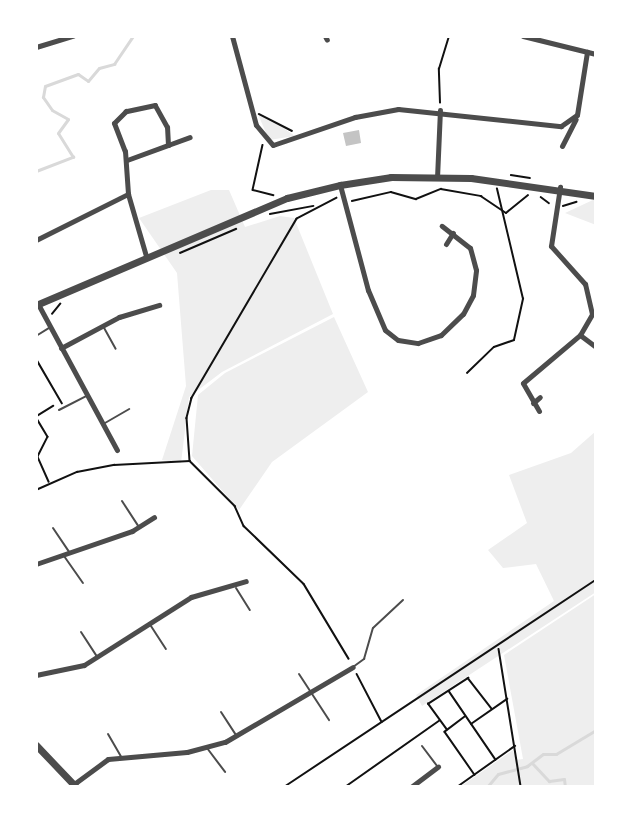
<!DOCTYPE html>
<style>
body{margin:0}
#map{position:relative;width:632px;height:823px;overflow:hidden;background:#fff;font-family:Karla,sans-serif}
div>[style]{position:absolute}
[style*='--x']{left:calc(var(--x)*1px);top:calc(var(--y)*1px);width:calc(var(--w)*1px);rotate:calc(var(--a)*1deg)}
.green>*{inset:0;background:#eee}
.stream>*{height:3px;margin:-1.5px;padding:0 1.5px;transform-origin:1.5px;border-radius:1.5px;background:#d9d9d9}
.building>*{inset:0;background:#c4c4c4}
.path>*{height:1.5px;margin:-0.75px;padding:0 0.75px;transform-origin:0.75px;border-radius:0.75px;background:#111}
.service>*{height:2px;margin:-1px;padding:0 1px;transform-origin:1px;border-radius:1px;background:#4c4c4c}
.minor>*{height:5px;margin:-2.5px;padding:0 2.5px;transform-origin:2.5px;border-radius:2.5px;background:#4c4c4c}
.tertiary>*{height:7px;margin:-3.5px;padding:0 3.5px;transform-origin:3.5px;border-radius:3.5px;background:#4c4c4c}
span{translate:-50% -50%;white-space:nowrap;text-align:center;line-height:1.15;-webkit-text-stroke:6px #fff;paint-order:stroke}
.frame{position:absolute;inset:0;border:38px solid #fff;pointer-events:none}
</style>
<div id="map">
<div class="green">
<i style="clip-path:polygon(258px 114px,269px 118px,295px 136px,269px 140px)"></i>
<i style="clip-path:polygon(211px 190px,229px 190px,245px 227px,280px 216px,294px 218px,333px 314px,222px 372px,189px 397px,181px 463px,162px 460px,186px 386px,177px 273px,139px 218px)"></i>
<i style="clip-path:polygon(596px 198px,596px 225px,565px 213px,595px 199px)"></i>
<i style="clip-path:polygon(334px 317px,368px 392px,272px 462px,239px 510px,192px 456px,198px 395px,225px 373px)"></i>
<i style="clip-path:polygon(596px 431px,596px 592px,422px 706px,416px 695px,554px 601px,536px 564px,503px 568px,488px 550px,527px 523px,509px 475px,571px 453px)"></i>
<i style="clip-path:polygon(596px 594px,596px 787px,460px 787px,513px 750px,516px 760px,523px 759px,504px 655px)"></i>
</div>
<div class="stream">
<i style="--x:165;--y:36;--w:9;--a:0"></i>
<i style="--x:36;--y:171;--w:40;--a:-21"></i>
<i style="--x:73;--y:157;--w:28;--a:-122"></i>
<i style="--x:58;--y:133;--w:17;--a:-54"></i>
<i style="--x:68;--y:119;--w:18;--a:-151"></i>
<i style="--x:52;--y:110;--w:16;--a:-125"></i>
<i style="--x:43;--y:97;--w:11;--a:-80"></i>
<i style="--x:45;--y:86;--w:35;--a:-20"></i>
<i style="--x:78;--y:74;--w:12;--a:35"></i>
<i style="--x:88;--y:81;--w:17;--a:-50"></i>
<i style="--x:99;--y:68;--w:16;--a:-15"></i>
<i style="--x:114;--y:64;--w:34;--a:-56"></i>
<i style="--x:532;--y:763;--w:25;--a:47"></i>
<i style="--x:549;--y:781;--w:15;--a:-8"></i>
<i style="--x:564;--y:779;--w:8;--a:83"></i>
<i style="--x:487;--y:787;--w:17;--a:-50"></i>
<i style="--x:498;--y:774;--w:30;--a:-15"></i>
<i style="--x:527;--y:766;--w:20;--a:-37"></i>
<i style="--x:543;--y:754;--w:13;--a:0"></i>
<i style="--x:556;--y:754;--w:47;--a:-31"></i>
</div>
<div class="building">
<i style="clip-path:polygon(359px 130px,361px 143px,346px 146px,343px 133px)"></i>
</div>
<div class="path">
<i style="--x:440;--y:103;--w:34;--a:-92"></i>
<i style="--x:439;--y:69;--w:34;--a:-73"></i>
<i style="--x:259;--y:114;--w:37;--a:27"></i>
<i style="--x:263;--y:145;--w:46;--a:102.5"></i>
<i style="--x:253;--y:190;--w:21;--a:14"></i>
<i style="--x:511;--y:175;--w:19;--a:9"></i>
<i style="--x:541;--y:197;--w:10;--a:37"></i>
<i style="--x:337;--y:198;--w:45;--a:152.3"></i>
<i style="--x:297;--y:219;--w:208;--a:120.4"></i>
<i style="--x:192;--y:398;--w:21;--a:104"></i>
<i style="--x:187;--y:418;--w:43;--a:86"></i>
<i style="--x:190;--y:461;--w:64;--a:45"></i>
<i style="--x:235;--y:506;--w:22;--a:66"></i>
<i style="--x:244;--y:526;--w:83;--a:44"></i>
<i style="--x:304;--y:584;--w:87;--a:59"></i>
<i style="--x:352;--y:201;--w:40;--a:-13"></i>
<i style="--x:391;--y:192;--w:26;--a:16"></i>
<i style="--x:416;--y:199;--w:27;--a:-22"></i>
<i style="--x:441;--y:189;--w:41;--a:9.9"></i>
<i style="--x:481;--y:196;--w:30;--a:34"></i>
<i style="--x:506;--y:213;--w:28;--a:-39"></i>
<i style="--x:563;--y:206;--w:14;--a:-17"></i>
<i style="--x:270;--y:214;--w:44;--a:-10.5"></i>
<i style="--x:180;--y:253;--w:61;--a:-23.2"></i>
<i style="--x:52;--y:314;--w:13;--a:-51"></i>
<i style="--x:37;--y:360;--w:50;--a:59.8"></i>
<i style="--x:467;--y:373;--w:37;--a:-44"></i>
<i style="--x:494;--y:347;--w:21;--a:-19"></i>
<i style="--x:514;--y:340;--w:42;--a:-77.6"></i>
<i style="--x:523;--y:299;--w:113;--a:-103.3"></i>
<i style="--x:37;--y:416;--w:19;--a:-32"></i>
<i style="--x:36;--y:417;--w:23;--a:59"></i>
<i style="--x:48;--y:437;--w:22;--a:117"></i>
<i style="--x:38;--y:457;--w:27;--a:66"></i>
<i style="--x:36;--y:490;--w:45;--a:-23.7"></i>
<i style="--x:77;--y:472;--w:38;--a:-11"></i>
<i style="--x:114;--y:465;--w:76;--a:-3"></i>
<i style="--x:499;--y:649;--w:140;--a:80.9"></i>
<i style="--x:357;--y:674;--w:54;--a:62.5"></i>
<i style="--x:449;--y:691;--w:83;--a:55.7"></i>
<i style="--x:465;--y:717;--w:25;--a:143"></i>
<i style="--x:445;--y:732;--w:52;--a:55.1"></i>
<i style="--x:471;--y:724;--w:44;--a:-34.8"></i>
<i style="--x:447;--y:730;--w:32;--a:-126"></i>
<i style="--x:428;--y:704;--w:48;--a:-33"></i>
<i style="--x:468;--y:678;--w:39;--a:52"></i>
<i style="--x:284;--y:787;--w:374;--a:-33.6"></i>
<i style="--x:345;--y:787;--w:115;--a:-35.1"></i>
<i style="--x:457;--y:787;--w:71;--a:-35.3"></i>
</div>
<div class="service">
<i style="--x:103;--y:326;--w:26;--a:61"></i>
<i style="--x:36;--y:336;--w:15;--a:-32"></i>
<i style="--x:59;--y:410;--w:31;--a:-27"></i>
<i style="--x:105;--y:423;--w:28;--a:-30"></i>
<i style="--x:122;--y:501;--w:30;--a:57"></i>
<i style="--x:53;--y:528;--w:30;--a:56"></i>
<i style="--x:64;--y:556;--w:33;--a:55"></i>
<i style="--x:236;--y:588;--w:26;--a:58"></i>
<i style="--x:149;--y:623;--w:31;--a:57"></i>
<i style="--x:81;--y:632;--w:30;--a:57"></i>
<i style="--x:353;--y:667;--w:14;--a:-36"></i>
<i style="--x:364;--y:659;--w:32;--a:-74"></i>
<i style="--x:373;--y:628;--w:41;--a:-43"></i>
<i style="--x:299;--y:674;--w:55;--a:56.9"></i>
<i style="--x:221;--y:712;--w:27;--a:57"></i>
<i style="--x:108;--y:734;--w:28;--a:60"></i>
<i style="--x:422;--y:746;--w:26;--a:53"></i>
<i style="--x:207;--y:748;--w:30;--a:53"></i>
</div>
<div class="minor">
<i style="--x:232;--y:36;--w:92;--a:74.9"></i>
<i style="--x:256;--y:125;--w:26;--a:50"></i>
<i style="--x:273;--y:145;--w:87;--a:-18.9"></i>
<i style="--x:355;--y:117;--w:44;--a:-10.5"></i>
<i style="--x:398;--y:109;--w:164;--a:6"></i>
<i style="--x:561;--y:126;--w:19;--a:-35"></i>
<i style="--x:577;--y:115;--w:64;--a:-81"></i>
<i style="--x:325;--y:36;--w:4;--a:63"></i>
<i style="--x:523;--y:36;--w:75;--a:13.9"></i>
<i style="--x:36;--y:47;--w:39;--a:-17"></i>
<i style="--x:168;--y:145;--w:23;--a:-20"></i>
<i style="--x:562;--y:146;--w:30;--a:-63"></i>
<i style="--x:127;--y:160;--w:44;--a:-20.1"></i>
<i style="--x:168;--y:145;--w:18;--a:-93"></i>
<i style="--x:167;--y:127;--w:25;--a:-119"></i>
<i style="--x:155;--y:105;--w:30;--a:168"></i>
<i style="--x:126;--y:111;--w:17;--a:135"></i>
<i style="--x:114;--y:123;--w:30;--a:69"></i>
<i style="--x:125;--y:151;--w:43;--a:86"></i>
<i style="--x:128;--y:194;--w:65;--a:73.8"></i>
<i style="--x:437;--y:178;--w:68;--a:-87.5"></i>
<i style="--x:340;--y:185;--w:109;--a:75.1"></i>
<i style="--x:368;--y:290;--w:43;--a:67"></i>
<i style="--x:385;--y:330;--w:16;--a:38"></i>
<i style="--x:398;--y:340;--w:20;--a:9"></i>
<i style="--x:418;--y:343;--w:24;--a:-19"></i>
<i style="--x:441;--y:335;--w:30;--a:-44"></i>
<i style="--x:463;--y:314;--w:21;--a:-62"></i>
<i style="--x:473;--y:295;--w:25;--a:-83"></i>
<i style="--x:476;--y:270;--w:23;--a:-105"></i>
<i style="--x:470;--y:248;--w:36;--a:-142"></i>
<i style="--x:36;--y:240;--w:103;--a:-26.6"></i>
<i style="--x:446;--y:244;--w:13;--a:-58"></i>
<i style="--x:38;--y:304;--w:166;--a:61.6"></i>
<i style="--x:580;--y:335;--w:20;--a:37"></i>
<i style="--x:61;--y:348;--w:66;--a:-28.1"></i>
<i style="--x:119;--y:317;--w:42;--a:-16.7"></i>
<i style="--x:533;--y:403;--w:9;--a:-41"></i>
<i style="--x:539;--y:411;--w:32;--a:-120"></i>
<i style="--x:523;--y:383;--w:75;--a:-40.1"></i>
<i style="--x:580;--y:335;--w:24;--a:-60"></i>
<i style="--x:592;--y:314;--w:31;--a:-103"></i>
<i style="--x:585;--y:284;--w:51;--a:-131.8"></i>
<i style="--x:551;--y:246;--w:60;--a:-81.3"></i>
<i style="--x:36;--y:564;--w:102;--a:-19"></i>
<i style="--x:132;--y:531;--w:26;--a:-32"></i>
<i style="--x:36;--y:675;--w:49;--a:-11.8"></i>
<i style="--x:84;--y:665;--w:127;--a:-32.4"></i>
<i style="--x:191;--y:597;--w:57;--a:-16.2"></i>
<i style="--x:74;--y:784;--w:42;--a:-36.3"></i>
<i style="--x:108;--y:759;--w:79;--a:-5.1"></i>
<i style="--x:187;--y:752;--w:39;--a:-15"></i>
<i style="--x:225;--y:742;--w:148;--a:-30.4"></i>
<i style="--x:411;--y:787;--w:34;--a:-37"></i>
</div>
<div class="tertiary">
<i style="--x:36;--y:305;--w:273;--a:-23.1"></i>
<i style="--x:287;--y:198;--w:55;--a:-13.8"></i>
<i style="--x:340;--y:185;--w:52;--a:-8.9"></i>
<i style="--x:391;--y:177;--w:80;--a:0.7"></i>
<i style="--x:471;--y:178;--w:126;--a:8.2"></i>
<i style="--x:36;--y:745;--w:58;--a:46.4"></i>
</div>
<div class="frame"></div>
</div>
